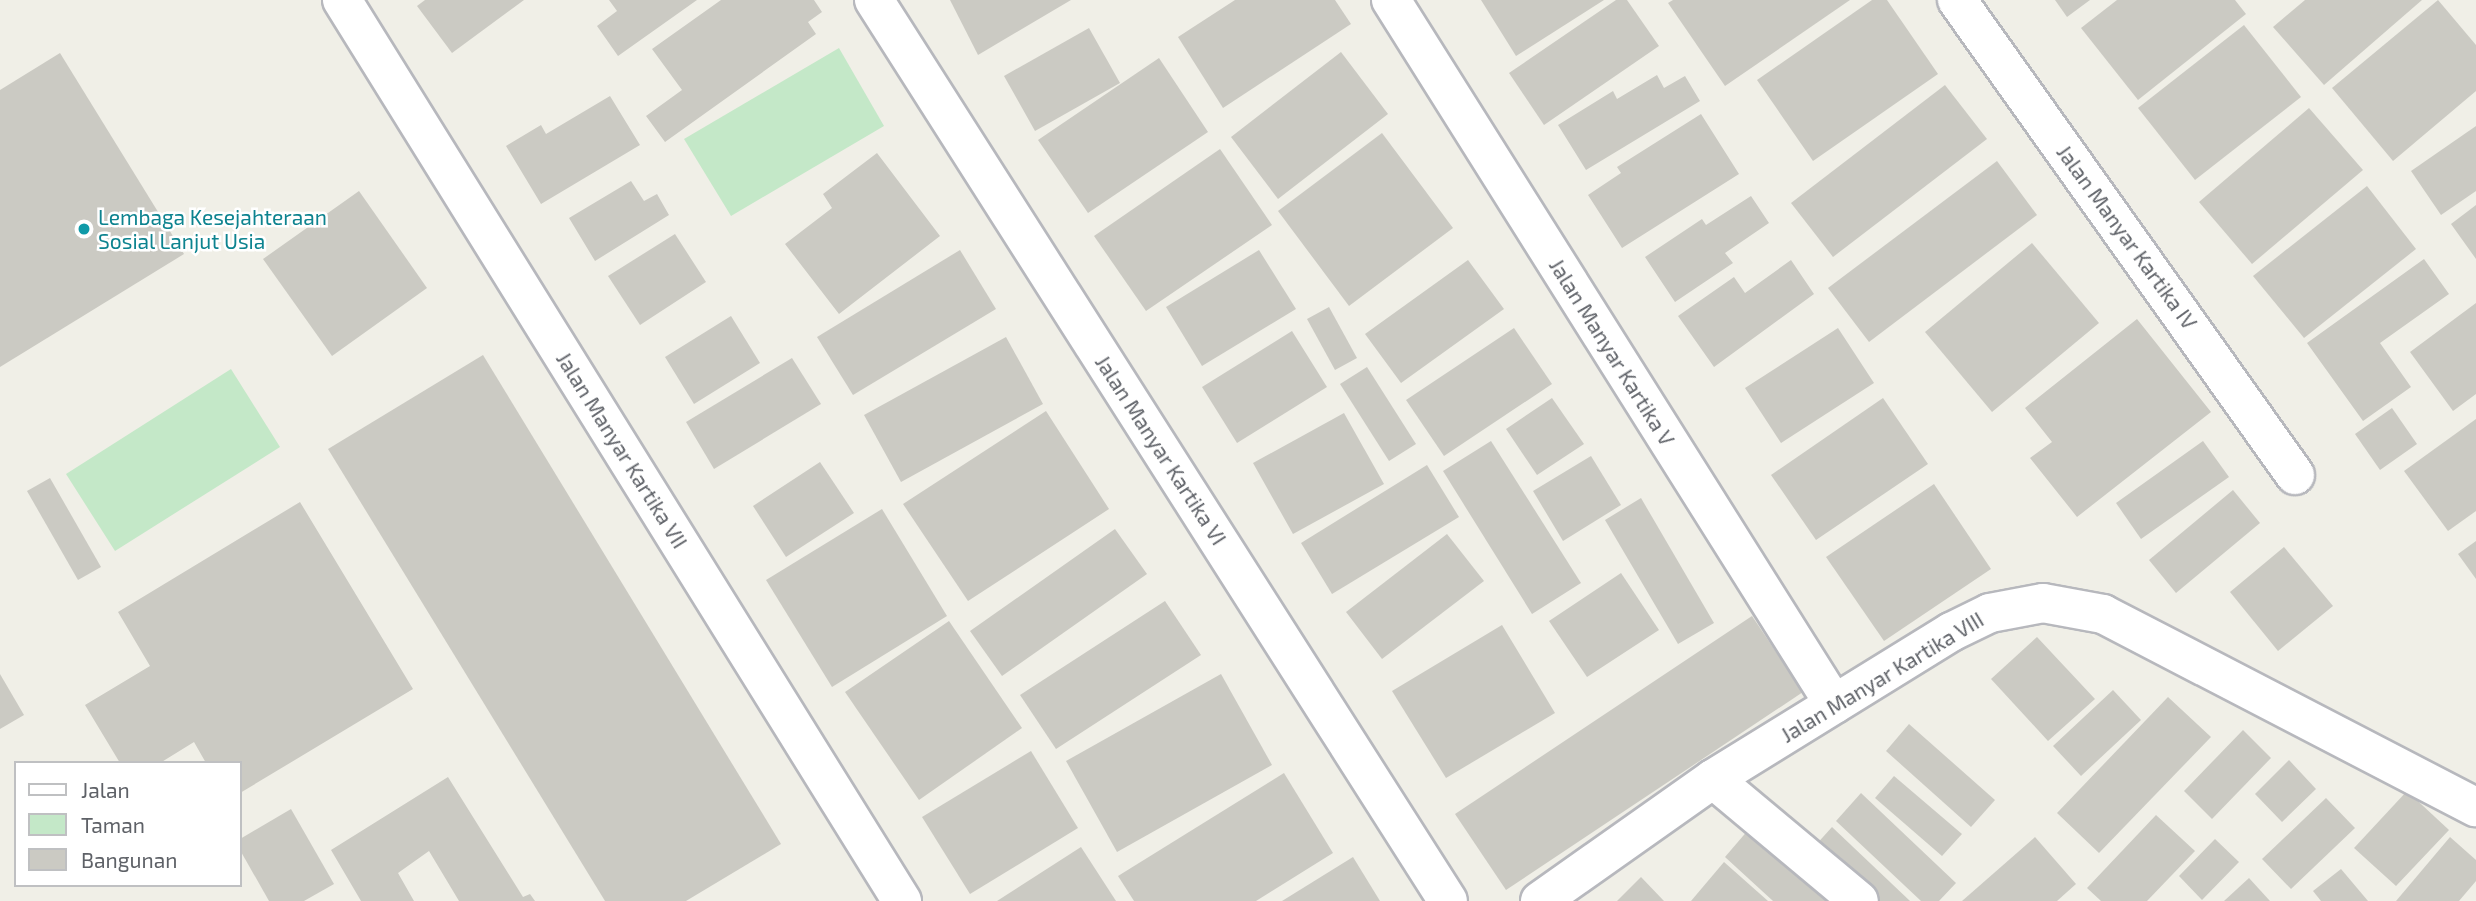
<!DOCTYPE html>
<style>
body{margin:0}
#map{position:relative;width:2476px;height:901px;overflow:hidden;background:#f0efe7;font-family:"Exo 2",sans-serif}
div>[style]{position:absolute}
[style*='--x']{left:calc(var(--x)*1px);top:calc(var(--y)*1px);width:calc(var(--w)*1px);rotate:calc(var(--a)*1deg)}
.green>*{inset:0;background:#c4e8c8}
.building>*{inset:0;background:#cbcac3}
.roads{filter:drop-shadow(2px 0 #b7b8bd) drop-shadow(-2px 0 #b7b8bd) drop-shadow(0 2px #b7b8bd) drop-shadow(0 -2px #b7b8bd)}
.minor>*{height:38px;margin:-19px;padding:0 19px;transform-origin:19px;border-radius:19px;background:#fff}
.dots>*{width:19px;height:19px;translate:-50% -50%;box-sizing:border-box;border:4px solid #fff;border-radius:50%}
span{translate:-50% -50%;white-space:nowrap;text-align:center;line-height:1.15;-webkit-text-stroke:5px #fff;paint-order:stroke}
.culture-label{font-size:21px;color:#0d838f}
.left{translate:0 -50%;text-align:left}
.street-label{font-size:21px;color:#5e6167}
.legend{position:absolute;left:14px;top:761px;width:228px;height:126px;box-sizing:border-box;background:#fff;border:2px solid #bfc0c2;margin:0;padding:9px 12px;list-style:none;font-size:21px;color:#5e6167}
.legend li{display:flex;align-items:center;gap:14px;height:35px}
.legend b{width:35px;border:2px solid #bfc0c2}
</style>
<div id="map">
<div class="green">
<i style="clip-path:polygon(839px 48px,884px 126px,731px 216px,684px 139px)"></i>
<i style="clip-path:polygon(231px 369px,280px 447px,115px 551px,66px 474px)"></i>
</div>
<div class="building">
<i style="clip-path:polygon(425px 0,524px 0,452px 53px,417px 6px)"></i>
<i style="clip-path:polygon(609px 0,697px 0,618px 56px,597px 26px,617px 11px)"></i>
<i style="clip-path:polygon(721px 0,814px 0,822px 12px,808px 22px,816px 34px,665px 142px,646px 116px,682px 90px,652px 49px)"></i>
<i style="clip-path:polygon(950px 0,1071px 0,978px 55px)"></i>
<i style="clip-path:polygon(1235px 0,1335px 0,1351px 24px,1223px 108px,1178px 37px)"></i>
<i style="clip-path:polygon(1481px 0,1604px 0,1516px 56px)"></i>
<i style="clip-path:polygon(1616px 0,1627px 0,1659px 46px,1544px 125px,1509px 73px)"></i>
<i style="clip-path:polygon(1673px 0,1850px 0,1725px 86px,1668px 3px)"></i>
<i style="clip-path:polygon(1872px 0,1887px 0,1938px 74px,1813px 161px,1757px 80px)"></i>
<i style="clip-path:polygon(2055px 0,2090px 0,2067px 17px)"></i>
<i style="clip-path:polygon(2117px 0,2235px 0,2246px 14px,2138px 100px,2081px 28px)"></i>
<i style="clip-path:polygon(2305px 0,2422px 0,2324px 85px,2273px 27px)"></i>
<i style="clip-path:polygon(2438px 0,2476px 45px,2476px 91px,2393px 161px,2332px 88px)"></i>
<i style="clip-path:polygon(2244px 25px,2301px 97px,2195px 180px,2138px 108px)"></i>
<i style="clip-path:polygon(1089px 28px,1120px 83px,1035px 131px,1004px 76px)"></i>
<i style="clip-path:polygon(1341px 52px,1388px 114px,1278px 199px,1231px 137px)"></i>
<i style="clip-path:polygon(60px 53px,184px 254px,0 367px,0 90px)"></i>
<i style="clip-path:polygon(1159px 58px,1208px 132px,1088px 213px,1038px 140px)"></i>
<i style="clip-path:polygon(1657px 75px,1664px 88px,1685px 76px,1700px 101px,1586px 170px,1558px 125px,1613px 91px,1617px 99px)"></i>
<i style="clip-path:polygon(1945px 85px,1987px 139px,1833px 257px,1791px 203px)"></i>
<i style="clip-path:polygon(610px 96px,640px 145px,541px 204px,506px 146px,541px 125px,546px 134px)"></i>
<i style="clip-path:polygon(2309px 108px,2363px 170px,2252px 264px,2199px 202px)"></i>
<i style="clip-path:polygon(1701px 114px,1739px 174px,1622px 248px,1588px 195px,1621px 173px,1617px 167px)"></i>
<i style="clip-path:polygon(2476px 126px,2476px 191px,2441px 215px,2411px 171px)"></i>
<i style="clip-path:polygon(1382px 133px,1453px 228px,1349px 306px,1278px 211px)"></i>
<i style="clip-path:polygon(1220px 149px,1272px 225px,1146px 311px,1094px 236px)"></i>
<i style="clip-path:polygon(877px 153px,940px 236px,839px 314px,785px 244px,832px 208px,823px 194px)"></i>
<i style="clip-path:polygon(1997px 161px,2037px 215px,1869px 342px,1828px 288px)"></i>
<i style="clip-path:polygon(631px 181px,644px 201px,657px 194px,669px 215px,595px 261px,569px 218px)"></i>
<i style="clip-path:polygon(2367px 186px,2416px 249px,2304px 338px,2253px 276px)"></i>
<i style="clip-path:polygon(359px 191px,427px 288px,332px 356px,263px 259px)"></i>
<i style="clip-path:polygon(1751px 196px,1769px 223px,1725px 253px,1733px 263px,1675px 302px,1645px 257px,1702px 219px,1706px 225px)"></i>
<i style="clip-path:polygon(2476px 205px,2476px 259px,2451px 224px)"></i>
<i style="clip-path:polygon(675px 234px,706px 282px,640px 325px,608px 276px)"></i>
<i style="clip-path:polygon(2032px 243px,2099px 323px,1992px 412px,1925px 332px)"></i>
<i style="clip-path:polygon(960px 250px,996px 309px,853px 395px,817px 337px)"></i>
<i style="clip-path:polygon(1259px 250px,1296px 309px,1202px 366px,1166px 307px)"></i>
<i style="clip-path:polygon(2424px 259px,2449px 294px,2380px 343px,2411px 387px,2363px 421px,2307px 343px)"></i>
<i style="clip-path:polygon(1468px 260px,1504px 309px,1401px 383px,1365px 334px)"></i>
<i style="clip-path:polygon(1791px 260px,1814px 294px,1714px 367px,1678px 316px,1734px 277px,1745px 293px)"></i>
<i style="clip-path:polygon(2476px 303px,2476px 394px,2453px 411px,2410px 352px)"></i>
<i style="clip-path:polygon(1329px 307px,1357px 358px,1335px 370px,1307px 319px)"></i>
<i style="clip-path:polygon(731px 316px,760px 363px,694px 404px,665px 357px)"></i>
<i style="clip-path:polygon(2137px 319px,2211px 412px,2077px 517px,2030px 458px,2052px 442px,2025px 408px)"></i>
<i style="clip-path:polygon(1514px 328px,1552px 384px,1444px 456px,1406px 400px)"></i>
<i style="clip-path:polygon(1838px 328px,1874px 383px,1781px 443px,1745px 388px)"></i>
<i style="clip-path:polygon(1292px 331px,1327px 387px,1237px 443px,1202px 387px)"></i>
<i style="clip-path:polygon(1006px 337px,1043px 404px,901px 482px,864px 415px)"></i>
<i style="clip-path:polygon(483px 355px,781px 844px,686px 901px,605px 901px,328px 449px)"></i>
<i style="clip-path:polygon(792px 358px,821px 404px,714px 469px,686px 422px)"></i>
<i style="clip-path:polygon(1367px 367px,1416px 444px,1389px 461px,1340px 384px)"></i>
<i style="clip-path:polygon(1552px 398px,1584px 444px,1537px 475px,1506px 429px)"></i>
<i style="clip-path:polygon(1883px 398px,1928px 464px,1816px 540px,1771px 475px)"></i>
<i style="clip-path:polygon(2392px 408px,2417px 444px,2380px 470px,2355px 434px)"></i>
<i style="clip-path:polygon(1046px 411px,1109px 509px,968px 601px,903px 504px)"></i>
<i style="clip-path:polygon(1344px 413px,1384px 484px,1293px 534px,1253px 463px)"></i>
<i style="clip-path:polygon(2476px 419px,2476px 511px,2448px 531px,2404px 471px)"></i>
<i style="clip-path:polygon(1491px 441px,1581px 583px,1532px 614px,1443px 471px)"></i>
<i style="clip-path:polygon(2203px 441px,2229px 477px,2141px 539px,2116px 503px)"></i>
<i style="clip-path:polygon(1591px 456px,1621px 505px,1563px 541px,1533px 491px)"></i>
<i style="clip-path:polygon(820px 462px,854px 513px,786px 557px,753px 506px)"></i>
<i style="clip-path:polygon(1427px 465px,1459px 517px,1332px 594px,1301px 543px)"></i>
<i style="clip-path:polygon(50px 478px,101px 567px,78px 580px,27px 491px)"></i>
<i style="clip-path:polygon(1934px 484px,1991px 569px,1884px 641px,1826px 557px)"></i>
<i style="clip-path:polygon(2233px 490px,2260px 523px,2176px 593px,2149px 560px)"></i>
<i style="clip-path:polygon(1641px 498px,1714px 623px,1678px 644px,1605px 520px)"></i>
<i style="clip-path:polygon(300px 502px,413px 689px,240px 793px,240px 763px,206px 763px,194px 742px,160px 763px,120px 763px,85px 705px,150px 666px,118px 612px)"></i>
<i style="clip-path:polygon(882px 509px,947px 616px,832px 687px,766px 580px)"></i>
<i style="clip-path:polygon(1115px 529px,1147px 574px,1002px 676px,970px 631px)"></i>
<i style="clip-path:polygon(1447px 534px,1484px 581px,1382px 659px,1346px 612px)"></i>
<i style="clip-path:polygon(2476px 541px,2476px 579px,2458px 554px)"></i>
<i style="clip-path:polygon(2284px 547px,2333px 606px,2278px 651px,2230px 592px)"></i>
<i style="clip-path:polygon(1621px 573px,1659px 630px,1587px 677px,1549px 621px)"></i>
<i style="clip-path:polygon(1165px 601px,1201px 655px,1056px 749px,1020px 695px)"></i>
<i style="clip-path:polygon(1752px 616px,1803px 692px,1506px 890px,1455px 814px)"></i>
<i style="clip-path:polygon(949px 621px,1022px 728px,919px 800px,845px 692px)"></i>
<i style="clip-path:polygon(1502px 625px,1555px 713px,1446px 778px,1392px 691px)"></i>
<i style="clip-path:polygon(2037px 637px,2095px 699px,2048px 741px,1991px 679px)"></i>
<i style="clip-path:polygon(0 674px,24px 715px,0 729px)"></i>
<i style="clip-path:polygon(1221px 674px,1272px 765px,1117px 852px,1066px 761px)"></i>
<i style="clip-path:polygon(2113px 690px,2141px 720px,2081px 776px,2053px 746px)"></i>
<i style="clip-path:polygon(2168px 697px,2211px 737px,2099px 853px,2057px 813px)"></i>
<i style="clip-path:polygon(1909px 724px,1995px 800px,1971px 827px,1886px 751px)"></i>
<i style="clip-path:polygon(2243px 730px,2271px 758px,2212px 819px,2184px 791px)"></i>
<i style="clip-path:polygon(1031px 751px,1078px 828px,970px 894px,922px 817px)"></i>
<i style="clip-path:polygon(2289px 760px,2316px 789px,2282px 822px,2255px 794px)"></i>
<i style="clip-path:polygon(1284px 773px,1333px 853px,1256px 901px,1134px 901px,1118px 876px)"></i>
<i style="clip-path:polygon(1894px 776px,1962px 834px,1942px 856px,1875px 798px)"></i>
<i style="clip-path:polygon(448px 777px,523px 897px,530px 894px,535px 901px,459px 901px,429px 851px,398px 873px,414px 901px,361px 901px,331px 850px)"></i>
<i style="clip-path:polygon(2407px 791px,2449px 830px,2396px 886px,2354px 848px)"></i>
<i style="clip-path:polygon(1861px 793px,1956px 883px,1939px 901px,1921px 901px,1836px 821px)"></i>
<i style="clip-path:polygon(2326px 798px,2355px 828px,2291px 889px,2262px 859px)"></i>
<i style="clip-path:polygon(291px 809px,334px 884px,304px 901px,269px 901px,240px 850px,240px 839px)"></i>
<i style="clip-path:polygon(2156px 815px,2195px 851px,2147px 901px,2101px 901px,2087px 888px)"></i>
<i style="clip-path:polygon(1755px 822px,1842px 901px,1773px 901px,1725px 857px)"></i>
<i style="clip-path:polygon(1832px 827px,1910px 901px,1871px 901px,1814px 847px)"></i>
<i style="clip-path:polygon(2035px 837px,2076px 884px,2057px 901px,1962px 901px)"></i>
<i style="clip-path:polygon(2450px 837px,2476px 860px,2476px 881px,2459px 901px,2396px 901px)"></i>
<i style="clip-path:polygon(2215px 839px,2239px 862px,2202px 900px,2179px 876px)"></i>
<i style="clip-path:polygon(1081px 847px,1116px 901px,997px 901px)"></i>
<i style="clip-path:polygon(1353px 857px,1380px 901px,1282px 901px)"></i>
<i style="clip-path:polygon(1724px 862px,1768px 901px,1691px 901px)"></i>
<i style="clip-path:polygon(2341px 869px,2368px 901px,2321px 901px,2313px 891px)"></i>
<i style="clip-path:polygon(1641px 877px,1664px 901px,1617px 901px)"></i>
<i style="clip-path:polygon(2249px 878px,2270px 901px,2224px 901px)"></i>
</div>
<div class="roads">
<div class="minor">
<i style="--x:342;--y:0;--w:1061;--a:58.14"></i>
<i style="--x:874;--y:0;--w:1068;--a:57.5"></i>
<i style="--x:1391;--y:0;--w:832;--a:57.82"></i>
<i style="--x:1957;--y:0;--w:583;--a:54.57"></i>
<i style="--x:1713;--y:779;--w:190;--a:39.9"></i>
<i style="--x:1540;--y:901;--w:212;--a:-35.2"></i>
<i style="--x:1713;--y:779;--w:280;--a:-31.7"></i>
<i style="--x:1951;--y:632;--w:43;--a:-26"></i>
<i style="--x:1990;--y:613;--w:54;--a:-10.7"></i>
<i style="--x:2043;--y:603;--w:61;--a:10.4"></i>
<i style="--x:2103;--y:614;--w:420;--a:27.4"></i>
</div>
</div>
<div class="dots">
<i style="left:84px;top:229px;background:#0f9aa8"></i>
</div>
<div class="culture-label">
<span class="left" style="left:98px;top:229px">Lembaga Kesejahteraan<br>Sosial Lanjut Usia</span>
</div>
<div class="street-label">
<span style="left:2127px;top:237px;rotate:54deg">Jalan Manyar Kartika IV</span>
<span style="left:1612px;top:352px;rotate:58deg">Jalan Manyar Kartika V</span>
<span style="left:622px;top:450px;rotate:58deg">Jalan Manyar Kartika VII</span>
<span style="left:1161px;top:450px;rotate:57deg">Jalan Manyar Kartika VI</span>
<span style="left:1882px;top:677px;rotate:-31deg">Jalan Manyar Kartika VIII</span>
</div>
<ul class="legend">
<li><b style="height:9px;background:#fff"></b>Jalan</li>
<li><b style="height:19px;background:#c4e8c8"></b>Taman</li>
<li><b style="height:19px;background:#cbcac3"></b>Bangunan</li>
</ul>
</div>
